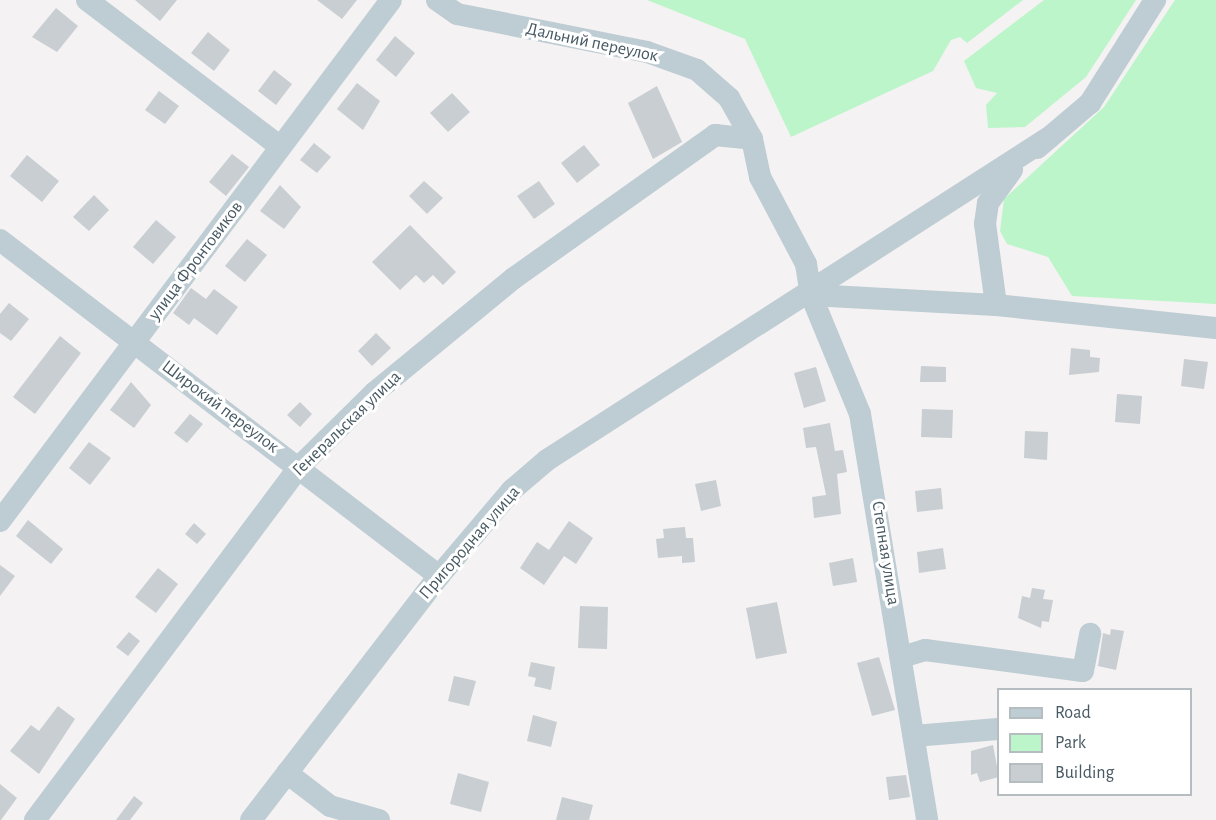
<!DOCTYPE html>
<meta charset="utf-8">
<style>
body{margin:0}
#map{position:relative;width:1216px;height:820px;overflow:hidden;background:#f4f2f2;font-family:"Alegreya Sans",sans-serif}
div>[style]{position:absolute}
[style*='--x']{left:calc(var(--x)*1px);top:calc(var(--y)*1px);width:calc(var(--w)*1px);rotate:calc(var(--a)*1deg)}
.green>*{inset:0;background:#bdf5ca}
.building>*{inset:0;background:#c8ced2}
.minor>*{height:22px;margin:-11px;padding:0 11px;transform-origin:11px;border-radius:11px;background:#beccd3}
span{translate:-50% -50%;white-space:nowrap;text-align:center;line-height:1.15;-webkit-text-stroke:6px #fff;paint-order:stroke}
.street-label{font-size:18px;color:#475962}
.legend{position:absolute;left:997px;top:688px;width:195px;height:108px;box-sizing:border-box;background:#fff;border:2px solid #b5bdc0;margin:0;padding:8px 10px;list-style:none;font-size:18px;color:#475962}
.legend li{display:flex;align-items:center;gap:12px;height:30px}
.legend b{width:30px;border:2px solid #b5bdc0}
</style>
<div id="map">
<div class="green">
<i style="clip-path:polygon(647px 0,1023px 0,967px 43px,960px 37px,951px 40px,933px 71px,791px 137px,745px 39px)"></i>
<i style="clip-path:polygon(1044px 0,1136px 0,1086px 77px,1025px 127px,988px 128px,986px 105px,997px 93px,976px 88px,964px 61px)"></i>
<i style="clip-path:polygon(1175px 0,1216px 0,1216px 304px,1072px 296px,1048px 257px,1007px 244px,1000px 231px,1004px 199px,1104px 107px)"></i>
</div>
<div class="building">
<i style="clip-path:polygon(135px 0,177px 0,160px 21px)"></i>
<i style="clip-path:polygon(317px 0,357px 0,342px 19px)"></i>
<i style="clip-path:polygon(56px 8px,78px 26px,57px 52px,32px 37px)"></i>
<i style="clip-path:polygon(208px 32px,230px 50px,214px 71px,191px 53px)"></i>
<i style="clip-path:polygon(395px 36px,415px 53px,396px 77px,376px 60px)"></i>
<i style="clip-path:polygon(274px 70px,292px 84px,276px 105px,258px 91px)"></i>
<i style="clip-path:polygon(357px 83px,380px 101px,363px 130px,337px 109px)"></i>
<i style="clip-path:polygon(657px 86px,682px 142px,653px 159px,628px 103px)"></i>
<i style="clip-path:polygon(159px 91px,179px 106px,165px 124px,145px 110px)"></i>
<i style="clip-path:polygon(452px 93px,470px 112px,448px 132px,430px 113px)"></i>
<i style="clip-path:polygon(314px 143px,331px 157px,317px 173px,300px 160px)"></i>
<i style="clip-path:polygon(584px 145px,600px 165px,577px 183px,561px 163px)"></i>
<i style="clip-path:polygon(232px 154px,249px 167px,226px 196px,209px 182px)"></i>
<i style="clip-path:polygon(27px 155px,59px 181px,42px 202px,10px 176px)"></i>
<i style="clip-path:polygon(424px 181px,443px 198px,427px 214px,409px 196px)"></i>
<i style="clip-path:polygon(539px 181px,555px 204px,534px 219px,517px 196px)"></i>
<i style="clip-path:polygon(280px 185px,301px 207px,284px 229px,260px 211px)"></i>
<i style="clip-path:polygon(94px 195px,109px 210px,89px 231px,73px 217px)"></i>
<i style="clip-path:polygon(156px 220px,176px 237px,153px 264px,133px 247px)"></i>
<i style="clip-path:polygon(410px 225px,456px 272px,443px 285px,433px 275px,424px 283px,416px 275px,400px 290px,372px 262px)"></i>
<i style="clip-path:polygon(247px 239px,267px 255px,245px 282px,225px 266px)"></i>
<i style="clip-path:polygon(191px 288px,206px 299px,214px 289px,238px 307px,217px 335px,194px 318px,189px 325px,173px 313px)"></i>
<i style="clip-path:polygon(9px 303px,29px 319px,11px 341px,0 333px,0 314px)"></i>
<i style="clip-path:polygon(376px 333px,391px 348px,372px 366px,358px 351px)"></i>
<i style="clip-path:polygon(60px 336px,81px 353px,35px 414px,13px 397px)"></i>
<i style="clip-path:polygon(1071px 348px,1090px 350px,1090px 357px,1100px 358px,1099px 372px,1069px 375px)"></i>
<i style="clip-path:polygon(1184px 359px,1208px 362px,1204px 389px,1181px 386px)"></i>
<i style="clip-path:polygon(921px 366px,946px 367px,946px 382px,920px 382px)"></i>
<i style="clip-path:polygon(816px 367px,826px 401px,804px 408px,794px 373px)"></i>
<i style="clip-path:polygon(131px 382px,151px 405px,134px 428px,110px 410px)"></i>
<i style="clip-path:polygon(1117px 394px,1142px 396px,1140px 424px,1115px 422px)"></i>
<i style="clip-path:polygon(300px 402px,312px 414px,300px 427px,287px 415px)"></i>
<i style="clip-path:polygon(922px 409px,953px 410px,952px 438px,921px 437px)"></i>
<i style="clip-path:polygon(190px 414px,203px 424px,187px 443px,174px 433px)"></i>
<i style="clip-path:polygon(830px 423px,835px 451px,843px 450px,847px 472px,837px 474px,841px 514px,814px 518px,812px 497px,826px 495px,816px 447px,806px 448px,803px 428px)"></i>
<i style="clip-path:polygon(1025px 431px,1048px 432px,1047px 460px,1024px 458px)"></i>
<i style="clip-path:polygon(89px 442px,111px 458px,90px 485px,69px 468px)"></i>
<i style="clip-path:polygon(716px 480px,721px 506px,701px 511px,695px 484px)"></i>
<i style="clip-path:polygon(941px 488px,943px 509px,917px 512px,915px 491px)"></i>
<i style="clip-path:polygon(28px 520px,63px 549px,51px 564px,16px 536px)"></i>
<i style="clip-path:polygon(569px 521px,593px 538px,576px 564px,564px 556px,544px 585px,520px 568px,537px 542px,549px 550px)"></i>
<i style="clip-path:polygon(194px 523px,206px 534px,197px 544px,185px 534px)"></i>
<i style="clip-path:polygon(685px 527px,686px 538px,693px 538px,695px 562px,682px 563px,682px 556px,658px 558px,656px 539px,664px 538px,663px 529px)"></i>
<i style="clip-path:polygon(943px 548px,946px 569px,919px 573px,917px 552px)"></i>
<i style="clip-path:polygon(853px 558px,857px 582px,833px 586px,829px 563px)"></i>
<i style="clip-path:polygon(0 565px,15px 576px,0 596px)"></i>
<i style="clip-path:polygon(158px 568px,178px 584px,156px 613px,135px 597px)"></i>
<i style="clip-path:polygon(1032px 588px,1045px 590px,1043px 599px,1053px 600px,1049px 622px,1042px 621px,1041px 628px,1018px 618px,1022px 596px,1030px 598px)"></i>
<i style="clip-path:polygon(777px 602px,787px 653px,756px 659px,746px 608px)"></i>
<i style="clip-path:polygon(580px 606px,608px 607px,607px 649px,578px 648px)"></i>
<i style="clip-path:polygon(1111px 629px,1124px 631px,1116px 670px,1098px 666px,1103px 633px,1110px 635px)"></i>
<i style="clip-path:polygon(129px 632px,140px 641px,128px 656px,116px 647px)"></i>
<i style="clip-path:polygon(879px 657px,895px 710px,872px 716px,857px 663px)"></i>
<i style="clip-path:polygon(531px 662px,555px 667px,551px 690px,534px 686px,536px 678px,528px 676px)"></i>
<i style="clip-path:polygon(454px 676px,476px 681px,469px 706px,448px 701px)"></i>
<i style="clip-path:polygon(58px 706px,75px 719px,39px 774px,10px 751px,31px 725px,39px 731px)"></i>
<i style="clip-path:polygon(533px 715px,557px 722px,551px 747px,527px 741px)"></i>
<i style="clip-path:polygon(993px 745px,999px 777px,980px 782px,977px 773px,971px 775px,971px 751px)"></i>
<i style="clip-path:polygon(458px 773px,489px 782px,481px 812px,450px 804px)"></i>
<i style="clip-path:polygon(906px 775px,910px 797px,889px 800px,886px 777px)"></i>
<i style="clip-path:polygon(0 784px,17px 798px,1px 820px,0 820px)"></i>
<i style="clip-path:polygon(134px 796px,143px 803px,130px 820px,116px 820px)"></i>
<i style="clip-path:polygon(562px 797px,593px 805px,589px 820px,556px 820px)"></i>
</div>
<div class="minor">
<i style="--x:87;--y:0;--w:243;--a:37.2"></i>
<i style="--x:437;--y:0;--w:24;--a:35"></i>
<i style="--x:457;--y:14;--w:194;--a:11.3"></i>
<i style="--x:647;--y:52;--w:53;--a:19.8"></i>
<i style="--x:697;--y:70;--w:43;--a:41.2"></i>
<i style="--x:729;--y:98;--w:47;--a:60.7"></i>
<i style="--x:752;--y:139;--w:39;--a:78"></i>
<i style="--x:760;--y:177;--w:98;--a:62.1"></i>
<i style="--x:806;--y:264;--w:31;--a:81"></i>
<i style="--x:811;--y:295;--w:129;--a:67.6"></i>
<i style="--x:860;--y:414;--w:411;--a:80.6"></i>
<i style="--x:1037;--y:148;--w:70;--a:-40.3"></i>
<i style="--x:1090;--y:103;--w:122;--a:-57.7"></i>
<i style="--x:0;--y:240;--w:553;--a:37.43"></i>
<i style="--x:811;--y:295;--w:185;--a:3.1"></i>
<i style="--x:996;--y:305;--w:221;--a:6"></i>
<i style="--x:996;--y:305;--w:82;--a:-97.7"></i>
<i style="--x:985;--y:224;--w:21;--a:-82"></i>
<i style="--x:988;--y:203;--w:41;--a:-54"></i>
<i style="--x:0;--y:521;--w:651;--a:-53.11"></i>
<i style="--x:902;--y:657;--w:24;--a:-17"></i>
<i style="--x:925;--y:650;--w:159;--a:7.6"></i>
<i style="--x:1083;--y:671;--w:38;--a:-79"></i>
<i style="--x:914;--y:736;--w:84;--a:-4.8"></i>
<i style="--x:287;--y:773;--w:54;--a:37.5"></i>
<i style="--x:330;--y:806;--w:51;--a:15.9"></i>
<i style="--x:35;--y:820;--w:442;--a:-53.2"></i>
<i style="--x:300;--y:466;--w:104;--a:-44.6"></i>
<i style="--x:374;--y:393;--w:181;--a:-39.4"></i>
<i style="--x:514;--y:278;--w:247;--a:-35.4"></i>
<i style="--x:715;--y:135;--w:37;--a:6"></i>
<i style="--x:251;--y:820;--w:308;--a:-52.4"></i>
<i style="--x:439;--y:576;--w:113;--a:-49.7"></i>
<i style="--x:512;--y:490;--w:46;--a:-40.6"></i>
<i style="--x:547;--y:460;--w:596;--a:-32.73"></i>
</div>
<div class="street-label">
<span style="left:592px;top:43px;rotate:12deg">Дальний переулок</span>
<span style="left:196px;top:261px;rotate:-53deg">улица Фронтовиков</span>
<span style="left:220px;top:407px;rotate:37deg">Широкий переулок</span>
<span style="left:347px;top:424px;rotate:-44deg">Генеральская улица</span>
<span style="left:470px;top:543px;rotate:-49deg">Пригородная улица</span>
<span style="left:885px;top:553px;rotate:81deg">Степная улица</span>
</div>
<ul class="legend">
<li><b style="height:8px;background:#beccd3"></b>Road</li>
<li><b style="height:16px;background:#bdf5ca"></b>Park</li>
<li><b style="height:16px;background:#c8ced2"></b>Building</li>
</ul>
</div>
